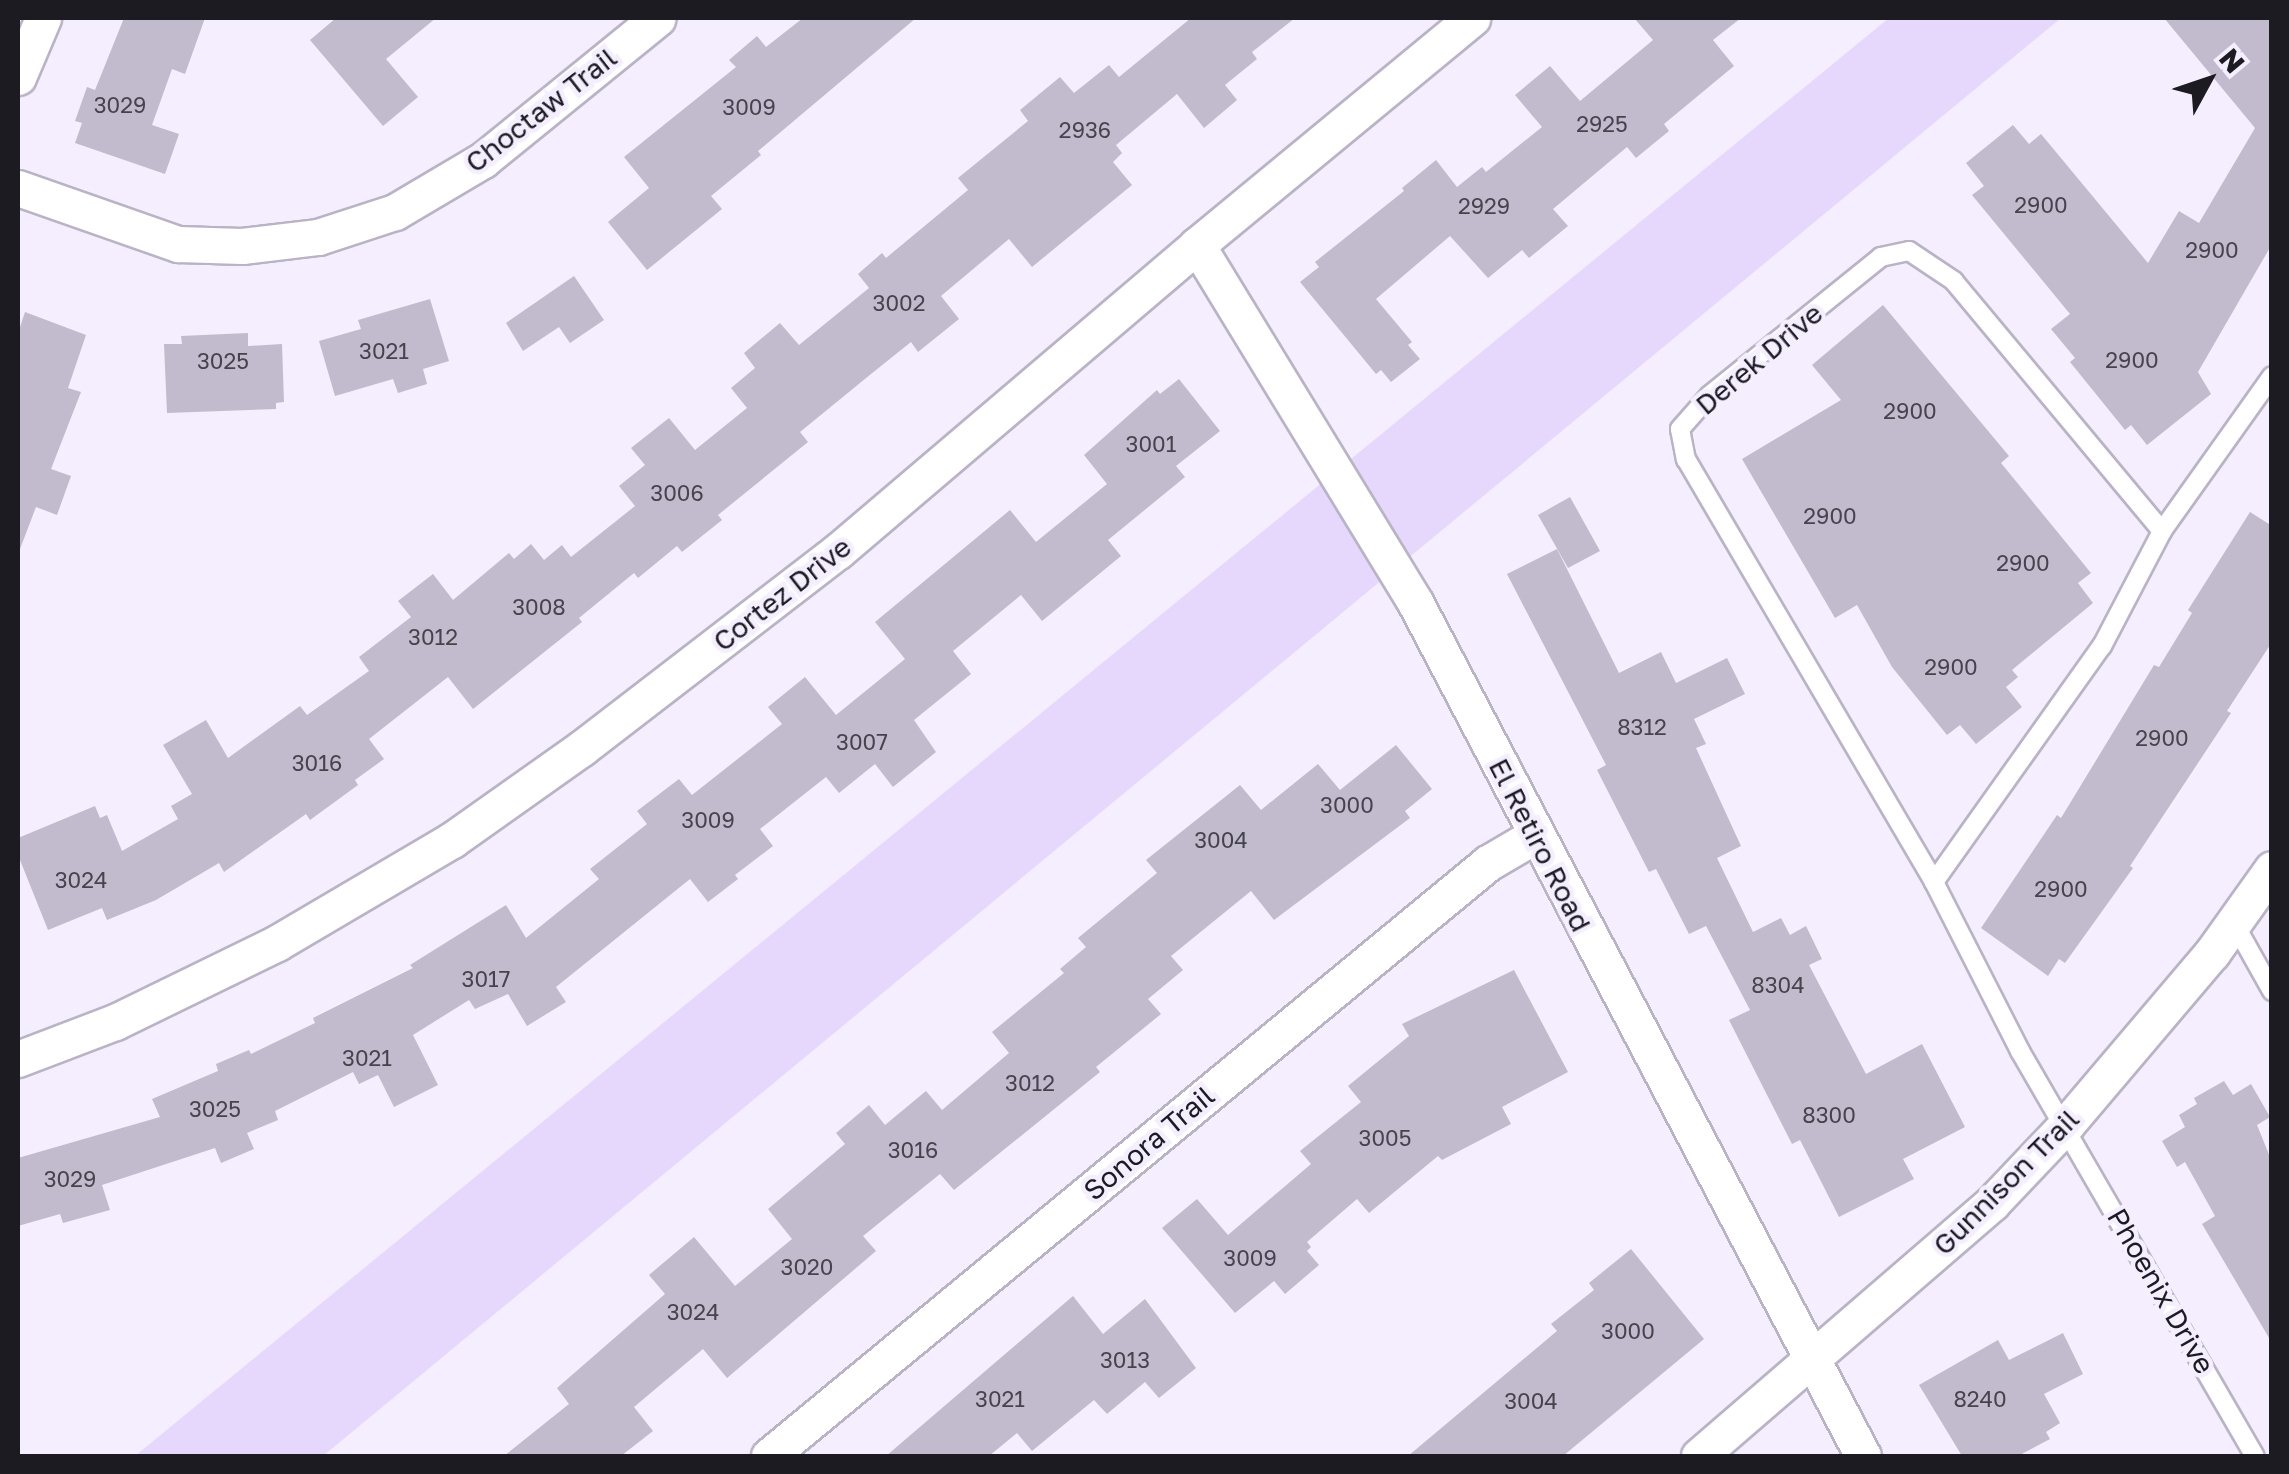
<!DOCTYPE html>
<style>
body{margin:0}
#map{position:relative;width:2289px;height:1474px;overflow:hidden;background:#f4eefe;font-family:"Golos Text",sans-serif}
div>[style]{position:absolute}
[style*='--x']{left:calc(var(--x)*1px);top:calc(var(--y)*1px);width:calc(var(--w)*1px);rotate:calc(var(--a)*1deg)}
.green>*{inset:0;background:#e6d8fc}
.building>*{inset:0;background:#c2bbcd}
.roads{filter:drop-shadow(2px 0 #bab3c6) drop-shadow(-2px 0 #bab3c6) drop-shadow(0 2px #bab3c6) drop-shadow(0 -2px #bab3c6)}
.service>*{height:18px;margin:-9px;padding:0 9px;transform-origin:9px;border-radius:9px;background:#fff}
.minor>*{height:35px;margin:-17.5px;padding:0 17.5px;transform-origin:17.5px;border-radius:17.5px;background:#fff}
span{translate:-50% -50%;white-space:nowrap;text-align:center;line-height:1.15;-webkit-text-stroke:9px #f4eefe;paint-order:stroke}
.number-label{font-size:22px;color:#46434d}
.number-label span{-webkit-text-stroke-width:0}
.street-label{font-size:28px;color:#1d1b22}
.frame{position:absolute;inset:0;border:20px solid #1d1b22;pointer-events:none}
.north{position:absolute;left:2159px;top:30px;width:100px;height:100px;-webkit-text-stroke:8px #f4eefe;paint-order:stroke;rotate:50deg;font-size:28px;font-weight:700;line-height:40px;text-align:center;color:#1d1b22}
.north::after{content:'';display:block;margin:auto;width:35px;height:45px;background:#1d1b22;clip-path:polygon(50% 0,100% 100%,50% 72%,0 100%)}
</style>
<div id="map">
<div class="green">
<i style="clip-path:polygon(1889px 18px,2061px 18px,323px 1456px,135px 1456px)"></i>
</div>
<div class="building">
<i style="clip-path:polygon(124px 18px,205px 18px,185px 74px,172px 69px,152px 125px,179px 134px,165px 174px,75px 143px,82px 123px,75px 121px,87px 87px,95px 90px)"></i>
<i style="clip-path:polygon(336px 18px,436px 18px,386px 59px,418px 97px,383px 126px,310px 40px)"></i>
<i style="clip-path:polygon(803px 18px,916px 18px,758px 151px,761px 155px,711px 196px,722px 209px,647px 270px,608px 222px,649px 188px,624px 157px,736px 67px,729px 60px,757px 36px,766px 47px)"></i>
<i style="clip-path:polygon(1191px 18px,1295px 18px,1252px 52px,1257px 59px,1225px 85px,1237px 100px,1204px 128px,1177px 94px,1116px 145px,1122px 153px,1113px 162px,1132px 185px,1032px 267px,1009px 239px,941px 296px,959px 319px,918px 352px,911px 342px,871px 374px,800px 432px,808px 442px,718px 515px,722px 520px,682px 552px,677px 546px,638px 578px,634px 573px,579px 618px,582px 622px,473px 709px,448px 677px,369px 739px,384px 759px,355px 780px,358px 785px,310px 820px,306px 814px,224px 872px,219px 863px,156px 900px,107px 920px,102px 908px,48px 930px,18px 855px,18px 838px,95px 806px,100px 818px,107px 815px,122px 851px,178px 819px,171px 806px,192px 794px,163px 745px,206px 720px,228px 758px,300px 706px,307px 715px,369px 671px,359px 657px,411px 617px,398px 601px,433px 574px,453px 600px,509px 553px,514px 559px,531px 544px,544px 560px,562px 545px,571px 557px,635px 506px,619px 486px,645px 465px,631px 448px,669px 418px,695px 450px,747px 408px,731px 388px,755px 368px,744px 353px,780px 323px,799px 345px,869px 288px,858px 274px,882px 253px,886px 258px,968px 190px,958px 178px,1028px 121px,1020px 110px,1060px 77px,1074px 93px,1109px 65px,1119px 77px)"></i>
<i style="clip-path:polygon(1634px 18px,1741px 18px,1713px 40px,1734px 66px,1664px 124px,1669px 131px,1636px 158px,1627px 147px,1553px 209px,1568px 226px,1529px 258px,1522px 250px,1488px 278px,1450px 236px,1376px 299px,1412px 342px,1408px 345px,1420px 359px,1391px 382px,1381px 370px,1376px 374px,1300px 282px,1319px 267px,1315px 262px,1404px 191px,1402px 188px,1436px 160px,1457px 187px,1482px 167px,1486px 172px,1542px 127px,1515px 95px,1550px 66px,1580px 101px,1653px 40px)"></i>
<i style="clip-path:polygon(2164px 18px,2272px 18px,2272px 244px,2198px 372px,2211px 394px,2147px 445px,2131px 425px,2125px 430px,2070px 362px,2075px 358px,2051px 329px,2070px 314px,1972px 195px,1984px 186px,1966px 163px,2013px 125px,2029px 144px,2041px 134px,2148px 263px,2179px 211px,2199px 223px,2255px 128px)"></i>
<i style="clip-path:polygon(574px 276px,604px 320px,570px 343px,559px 327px,523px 351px,506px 323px)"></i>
<i style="clip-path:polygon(430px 299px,449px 361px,423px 369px,427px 384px,398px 393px,393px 379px,335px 396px,319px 341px,361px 329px,358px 320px)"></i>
<i style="clip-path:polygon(1883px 305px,2009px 456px,2001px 463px,2091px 573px,2078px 583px,2093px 603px,2012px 670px,2018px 677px,2006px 687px,2022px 707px,1976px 744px,1960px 725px,1947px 735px,1892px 667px,1857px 605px,1835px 618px,1742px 459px,1841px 400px,1812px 365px)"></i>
<i style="clip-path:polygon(25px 312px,86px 335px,68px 388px,81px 392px,51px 469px,71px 476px,57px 515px,36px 507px,20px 549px,18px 333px)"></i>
<i style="clip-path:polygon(248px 333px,248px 346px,282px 344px,284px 402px,276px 403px,276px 409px,167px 413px,164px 344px,182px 344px,181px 336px)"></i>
<i style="clip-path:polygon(1179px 379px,1220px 431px,1176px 466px,1185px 477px,1108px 540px,1121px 556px,1042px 621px,1021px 595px,953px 651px,971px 674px,914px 720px,936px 752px,893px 787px,875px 764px,839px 793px,826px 777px,760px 829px,773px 846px,735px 875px,738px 879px,708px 902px,690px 879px,556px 987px,566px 1002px,527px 1026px,508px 994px,475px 1009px,469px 1000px,413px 1035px,438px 1085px,394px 1107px,378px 1075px,359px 1084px,353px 1072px,275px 1111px,278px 1120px,247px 1133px,254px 1149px,221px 1163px,215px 1148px,102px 1185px,110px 1210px,63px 1223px,60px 1214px,18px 1226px,18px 1158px,160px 1117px,152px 1099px,218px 1071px,216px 1064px,249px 1050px,251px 1054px,315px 1023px,313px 1018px,413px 968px,410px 965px,506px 905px,526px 938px,599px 879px,590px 869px,647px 824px,637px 811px,679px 779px,692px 795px,782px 724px,768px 707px,805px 677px,836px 715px,905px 659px,875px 622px,1010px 510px,1036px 542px,1107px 484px,1084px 455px,1157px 390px,1160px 394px)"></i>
<i style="clip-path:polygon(1570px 497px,1600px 551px,1568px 568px,1538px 515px)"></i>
<i style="clip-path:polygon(2250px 512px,2272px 526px,2272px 642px,2227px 711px,2231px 713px,2130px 866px,2133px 868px,2065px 963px,2059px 959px,2048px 976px,1981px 928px,2057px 815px,2061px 818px,2154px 665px,2159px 667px,2192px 613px,2188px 610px)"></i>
<i style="clip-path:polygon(1557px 549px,1619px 673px,1661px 652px,1676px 683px,1727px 658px,1745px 694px,1694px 719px,1706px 744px,1696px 748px,1741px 846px,1717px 858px,1753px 932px,1781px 918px,1790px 935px,1806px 926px,1822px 959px,1809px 965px,1866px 1074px,1922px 1044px,1965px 1127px,1903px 1159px,1914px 1179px,1839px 1217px,1800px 1140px,1792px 1144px,1729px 1020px,1750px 1010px,1706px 926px,1689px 934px,1656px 869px,1649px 872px,1597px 770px,1606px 765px,1507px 574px)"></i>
<i style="clip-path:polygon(1396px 745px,1432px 789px,1405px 811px,1410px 818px,1274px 920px,1251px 891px,1171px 956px,1183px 970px,1148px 999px,1161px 1014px,1096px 1067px,1100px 1072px,954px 1190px,940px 1174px,863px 1236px,876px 1251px,727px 1378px,703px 1349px,634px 1407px,653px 1431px,621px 1456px,504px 1456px,569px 1404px,557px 1388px,665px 1294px,649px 1275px,694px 1237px,735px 1286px,792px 1239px,768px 1209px,845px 1144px,836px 1133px,869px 1105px,885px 1125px,926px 1091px,942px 1110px,1009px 1053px,992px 1032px,1064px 973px,1060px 969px,1086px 947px,1078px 938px,1157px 873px,1146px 860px,1240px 785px,1261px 810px,1318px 764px,1340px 790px)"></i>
<i style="clip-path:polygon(1514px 970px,1568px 1072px,1502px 1107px,1511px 1124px,1442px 1160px,1438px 1156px,1369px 1213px,1357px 1199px,1307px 1242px,1311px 1247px,1307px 1251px,1319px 1265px,1285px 1294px,1274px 1281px,1235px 1313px,1162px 1228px,1197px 1199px,1228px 1235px,1311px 1164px,1300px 1151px,1361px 1102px,1348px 1086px,1409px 1036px,1402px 1024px)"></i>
<i style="clip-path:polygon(2224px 1081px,2233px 1095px,2251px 1084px,2270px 1117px,2257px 1125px,2272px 1162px,2272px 1343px,2202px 1224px,2215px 1216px,2185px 1162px,2177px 1167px,2162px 1141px,2185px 1127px,2179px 1115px,2197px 1104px,2194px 1098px)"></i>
<i style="clip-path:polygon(1631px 1249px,1704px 1339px,1563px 1456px,1408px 1456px,1557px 1331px,1551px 1324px,1594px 1290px,1589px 1283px)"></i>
<i style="clip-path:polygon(1073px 1296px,1103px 1334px,1145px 1299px,1196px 1368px,1159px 1398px,1145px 1382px,1107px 1414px,1094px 1400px,1032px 1451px,1017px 1433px,989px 1456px,886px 1456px)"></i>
<i style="clip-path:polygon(2063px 1333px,2083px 1374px,2044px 1394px,2060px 1423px,2046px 1432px,2050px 1439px,2018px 1456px,1962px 1456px,1919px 1385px,1998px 1340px,2009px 1360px)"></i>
</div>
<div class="roads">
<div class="service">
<i style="--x:2162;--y:531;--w:325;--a:-129.8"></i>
<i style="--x:1954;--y:281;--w:54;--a:-146.3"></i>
<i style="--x:1909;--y:251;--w:29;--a:168"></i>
<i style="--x:1881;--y:257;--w:221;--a:141.1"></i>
<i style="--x:1709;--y:396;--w:44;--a:131.3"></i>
<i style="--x:1680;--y:429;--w:31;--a:79"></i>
<i style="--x:1686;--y:459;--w:490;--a:59.6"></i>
<i style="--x:1934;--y:882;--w:190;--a:63"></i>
<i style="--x:2020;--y:1051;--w:468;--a:59.9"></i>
<i style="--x:1934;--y:882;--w:290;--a:-54.6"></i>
<i style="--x:2102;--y:646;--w:130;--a:-62.4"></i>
<i style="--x:2162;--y:531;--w:190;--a:-54.6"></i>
<i style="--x:2235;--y:925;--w:76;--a:60.7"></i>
</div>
<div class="minor">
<i style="--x:18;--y:77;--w:64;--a:-67"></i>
<i style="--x:18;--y:188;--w:170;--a:19.3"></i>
<i style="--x:178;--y:244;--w:64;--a:1.8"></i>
<i style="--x:242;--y:246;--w:77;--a:-6.8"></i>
<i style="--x:318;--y:237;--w:81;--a:-18"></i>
<i style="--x:395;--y:212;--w:102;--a:-30.6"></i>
<i style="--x:483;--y:160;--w:225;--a:-39.1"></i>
<i style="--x:1197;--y:245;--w:418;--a:58.6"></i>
<i style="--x:1415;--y:602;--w:964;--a:62.32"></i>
<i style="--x:18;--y:1059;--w:104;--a:-20.9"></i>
<i style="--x:115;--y:1022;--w:180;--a:-26"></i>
<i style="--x:277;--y:943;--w:203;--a:-30.5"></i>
<i style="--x:452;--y:840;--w:159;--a:-35.3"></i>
<i style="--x:582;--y:748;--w:323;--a:-37.6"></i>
<i style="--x:838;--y:551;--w:472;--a:-40.4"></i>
<i style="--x:1197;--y:245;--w:357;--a:-39.5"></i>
<i style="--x:769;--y:1456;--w:932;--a:-39.51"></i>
<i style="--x:1488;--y:863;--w:53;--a:-30.4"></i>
<i style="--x:1699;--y:1456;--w:387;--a:-40.8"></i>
<i style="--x:1992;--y:1203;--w:108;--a:-46.5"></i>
<i style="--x:2066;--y:1125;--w:226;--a:-49.7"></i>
<i style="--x:2212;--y:953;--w:103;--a:-54.5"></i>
</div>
</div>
<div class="number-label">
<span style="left:120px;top:105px">3029</span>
<span style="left:749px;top:107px">3009</span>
<span style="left:1602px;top:124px">2925</span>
<span style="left:1085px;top:130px">2936</span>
<span style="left:2041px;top:205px">2900</span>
<span style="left:1484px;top:206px">2929</span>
<span style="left:2212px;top:250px">2900</span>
<span style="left:899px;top:303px">3002</span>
<span style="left:384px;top:351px">3021</span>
<span style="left:2132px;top:360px">2900</span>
<span style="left:223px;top:361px">3025</span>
<span style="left:1910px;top:411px">2900</span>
<span style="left:1151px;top:444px">3001</span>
<span style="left:677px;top:493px">3006</span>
<span style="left:1830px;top:516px">2900</span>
<span style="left:2023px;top:563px">2900</span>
<span style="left:539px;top:607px">3008</span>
<span style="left:433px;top:637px">3012</span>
<span style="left:1951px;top:667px">2900</span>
<span style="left:1642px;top:727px">8312</span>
<span style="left:2162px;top:738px">2900</span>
<span style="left:862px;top:742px">3007</span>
<span style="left:317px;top:763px">3016</span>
<span style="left:1347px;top:805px">3000</span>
<span style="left:708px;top:820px">3009</span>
<span style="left:1221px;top:840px">3004</span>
<span style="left:81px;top:880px">3024</span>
<span style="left:2061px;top:889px">2900</span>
<span style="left:486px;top:979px">3017</span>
<span style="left:1778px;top:985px">8304</span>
<span style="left:367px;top:1058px">3021</span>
<span style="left:1030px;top:1083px">3012</span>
<span style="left:215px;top:1109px">3025</span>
<span style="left:1829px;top:1115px">8300</span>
<span style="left:1385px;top:1138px">3005</span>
<span style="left:913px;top:1150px">3016</span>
<span style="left:70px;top:1179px">3029</span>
<span style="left:1250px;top:1258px">3009</span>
<span style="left:807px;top:1267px">3020</span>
<span style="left:693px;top:1312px">3024</span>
<span style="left:1628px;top:1331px">3000</span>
<span style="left:1125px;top:1360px">3013</span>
<span style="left:1000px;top:1399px">3021</span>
<span style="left:1980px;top:1399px">8240</span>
<span style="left:1531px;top:1401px">3004</span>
</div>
<div class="street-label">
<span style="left:541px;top:110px;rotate:-38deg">Choctaw Trail</span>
<span style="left:1759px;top:359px;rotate:-40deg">Derek Drive</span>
<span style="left:782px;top:594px;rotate:-38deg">Cortez Drive</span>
<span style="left:1540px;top:845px;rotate:63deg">El Retiro Road</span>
<span style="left:1149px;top:1143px;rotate:-40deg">Sonora Trail</span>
<span style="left:2006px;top:1182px;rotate:-45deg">Gunnison Trail</span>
<span style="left:2161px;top:1291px;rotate:60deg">Phoenix Drive</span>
</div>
<div class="frame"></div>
<div class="north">N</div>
</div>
